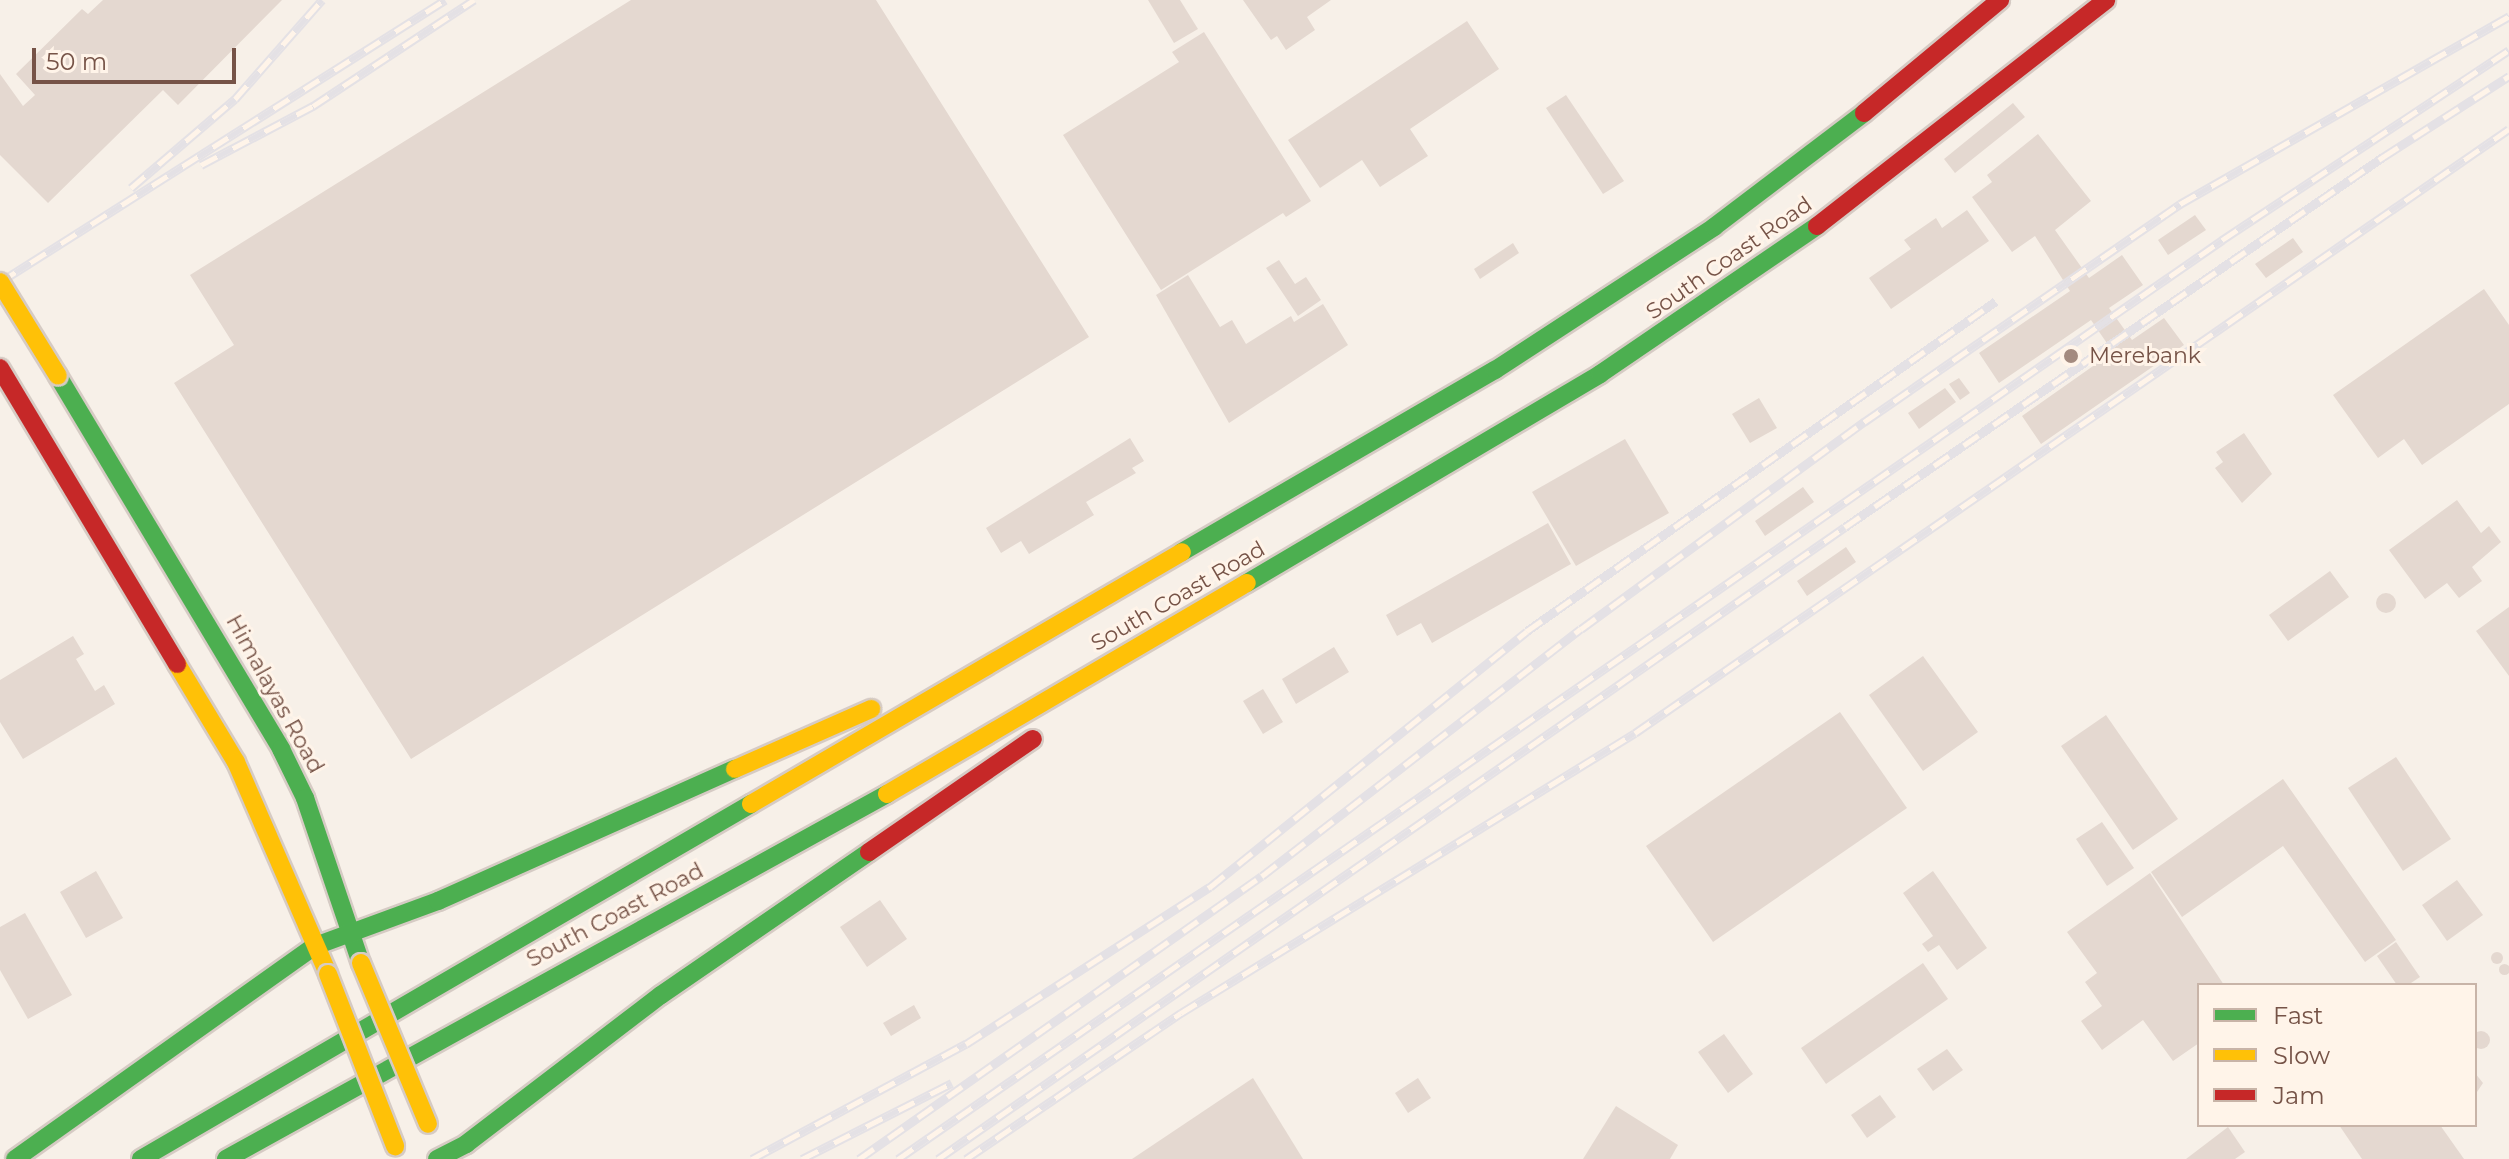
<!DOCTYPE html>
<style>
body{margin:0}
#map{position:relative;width:2509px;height:1159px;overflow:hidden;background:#f7f0e8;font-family:Montserrat,sans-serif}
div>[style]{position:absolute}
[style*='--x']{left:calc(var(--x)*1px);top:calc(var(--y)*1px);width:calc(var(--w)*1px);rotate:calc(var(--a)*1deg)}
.building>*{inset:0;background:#e4d8d0}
.round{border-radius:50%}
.roads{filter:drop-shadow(2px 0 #d6cbc4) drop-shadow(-2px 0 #d6cbc4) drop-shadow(0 2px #d6cbc4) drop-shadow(0 -2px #d6cbc4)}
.fast>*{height:18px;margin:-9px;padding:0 9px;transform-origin:9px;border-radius:9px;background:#4caf50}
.slow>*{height:18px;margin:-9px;padding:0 9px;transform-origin:9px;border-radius:9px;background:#ffc107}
.jam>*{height:18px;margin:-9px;padding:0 9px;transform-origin:9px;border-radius:9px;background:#c62828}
.rail>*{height:9px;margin-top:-4.5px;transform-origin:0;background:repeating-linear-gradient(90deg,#fff4e9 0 18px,#e4e1e5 0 36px);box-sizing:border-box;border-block:2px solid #e4e1e5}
.bridges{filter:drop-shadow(2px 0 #d6cbc4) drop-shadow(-2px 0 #d6cbc4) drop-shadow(0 2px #d6cbc4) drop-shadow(0 -2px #d6cbc4)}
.slow-bridge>*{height:18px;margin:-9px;padding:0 9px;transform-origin:9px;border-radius:9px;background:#ffc107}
.dots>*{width:22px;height:22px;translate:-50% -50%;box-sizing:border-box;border:4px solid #fff4e9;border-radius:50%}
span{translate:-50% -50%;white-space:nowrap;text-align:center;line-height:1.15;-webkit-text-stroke:6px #fff4e9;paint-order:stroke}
.street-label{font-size:22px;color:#765347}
.poi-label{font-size:22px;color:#765347}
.left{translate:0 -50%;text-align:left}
.legend{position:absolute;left:2197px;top:983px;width:280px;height:144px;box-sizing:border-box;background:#fff4e9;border:2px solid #c8b4a8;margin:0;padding:10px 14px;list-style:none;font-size:24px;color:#765347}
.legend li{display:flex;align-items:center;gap:16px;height:40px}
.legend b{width:40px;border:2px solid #c8b4a8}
.scale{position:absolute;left:32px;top:48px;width:204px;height:36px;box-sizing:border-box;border:4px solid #765347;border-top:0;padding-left:10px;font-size:24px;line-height:28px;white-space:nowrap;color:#765347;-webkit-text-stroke:6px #fff4e9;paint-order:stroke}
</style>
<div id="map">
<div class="building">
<i style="clip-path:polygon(103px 0,282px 0,178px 105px,163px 90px,48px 203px,0 155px,0 74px,23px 106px,35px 95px,16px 74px,82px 9px,88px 14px)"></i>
<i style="clip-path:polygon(631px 0,876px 0,1089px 337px,411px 759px,174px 383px,234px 345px,190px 275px)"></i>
<i style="clip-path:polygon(1148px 0,1180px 0,1198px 29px,1174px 43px)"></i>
<i style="clip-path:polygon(1243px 0,1331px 0,1307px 17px,1315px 30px,1286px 50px,1277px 36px,1271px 40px)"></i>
<i style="clip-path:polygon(1467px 21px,1499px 69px,1410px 129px,1428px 156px,1380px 187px,1362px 160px,1320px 188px,1288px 140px)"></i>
<i style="clip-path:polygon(1204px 32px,1311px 201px,1286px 217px,1283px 213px,1161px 290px,1063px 135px,1179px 62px,1172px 52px)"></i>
<i style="clip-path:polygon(1566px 95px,1624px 181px,1603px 194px,1546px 108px)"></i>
<i style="clip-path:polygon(2013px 103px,2025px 117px,1955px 173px,1944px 159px)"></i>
<i style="clip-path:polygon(2038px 134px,2091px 201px,2055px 230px,2089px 278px,2122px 255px,2143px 285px,2109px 308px,2132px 340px,2164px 318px,2184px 345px,2041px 444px,2022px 416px,2113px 352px,2091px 320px,1999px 383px,1979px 353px,2070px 291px,2035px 236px,2012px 252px,1972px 197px,1992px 182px,1987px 175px)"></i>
<i style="clip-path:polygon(1967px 210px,1989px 241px,1891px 309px,1869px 278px,1911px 249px,1904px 240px,1936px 218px,1942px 228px)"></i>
<i style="clip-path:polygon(2195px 215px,2206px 230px,2168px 255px,2158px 240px)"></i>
<i style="clip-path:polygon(2293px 238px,2303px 252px,2266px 278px,2255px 264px)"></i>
<i style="clip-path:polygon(1513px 243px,1519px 253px,1480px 279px,1474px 269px)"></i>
<i style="clip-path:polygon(1279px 260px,1295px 284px,1306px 277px,1321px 300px,1298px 316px,1266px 268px)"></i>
<i style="clip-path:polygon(1188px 275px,1220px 327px,1232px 320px,1246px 344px,1291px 316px,1294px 322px,1323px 304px,1348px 345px,1229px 423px,1156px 295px)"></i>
<i style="clip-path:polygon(2484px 289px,2509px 325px,2509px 404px,2422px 465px,2404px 439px,2378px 458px,2333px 395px)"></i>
<i style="clip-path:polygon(1959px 378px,1970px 393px,1960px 400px,1949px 384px)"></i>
<i style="clip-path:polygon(1945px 388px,1956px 402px,1919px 429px,1908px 413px)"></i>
<i style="clip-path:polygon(1759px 398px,1777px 428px,1750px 443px,1732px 414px)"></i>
<i style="clip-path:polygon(2244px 433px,2272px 474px,2242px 503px,2215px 468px,2223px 462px,2216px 452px)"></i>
<i style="clip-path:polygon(1130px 438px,1144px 461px,1132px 468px,1136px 473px,1086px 502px,1094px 515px,1029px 554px,1021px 541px,1001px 553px,986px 528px)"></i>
<i style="clip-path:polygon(1625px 439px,1669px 513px,1576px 566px,1532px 492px)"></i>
<i style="clip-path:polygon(1803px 487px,1814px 502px,1765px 536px,1755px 521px)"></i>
<i style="clip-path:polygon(2457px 500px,2481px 533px,2489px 526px,2501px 542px,2472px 567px,2482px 581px,2459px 598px,2447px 583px,2425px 599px,2389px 550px)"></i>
<i style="clip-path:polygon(1548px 523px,1571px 564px,1432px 643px,1421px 623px,1397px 636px,1386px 615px)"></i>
<i style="clip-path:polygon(1846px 547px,1856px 562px,1807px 596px,1797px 581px)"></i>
<i style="clip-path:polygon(2330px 571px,2349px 597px,2288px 641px,2269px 615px)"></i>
<i class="round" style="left:2376px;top:593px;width:20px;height:20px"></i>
<i style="clip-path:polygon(2509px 607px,2509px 676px,2476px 631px)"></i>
<i style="clip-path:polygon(73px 636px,84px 654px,76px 659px,95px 691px,104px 685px,115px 704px,23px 759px,0 722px,0 680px)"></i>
<i style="clip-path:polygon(1334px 647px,1349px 672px,1296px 704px,1282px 679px)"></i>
<i style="clip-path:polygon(1923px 656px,1978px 732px,1923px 771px,1869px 695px)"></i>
<i style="clip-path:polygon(1263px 689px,1283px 722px,1263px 734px,1243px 701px)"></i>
<i style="clip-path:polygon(1840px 712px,1907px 808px,1713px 942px,1646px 846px)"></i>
<i style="clip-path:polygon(2106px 715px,2178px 819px,2133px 850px,2061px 746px)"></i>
<i style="clip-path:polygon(2396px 757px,2451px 839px,2403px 871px,2348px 788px)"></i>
<i style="clip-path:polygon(2283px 779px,2396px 940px,2365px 962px,2283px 846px,2182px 917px,2151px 872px)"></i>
<i style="clip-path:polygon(2102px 822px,2134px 868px,2107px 886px,2076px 839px)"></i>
<i style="clip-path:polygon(96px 871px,123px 918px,86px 938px,60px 892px)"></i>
<i style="clip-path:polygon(1933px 871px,1987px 948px,1957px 970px,1939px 945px,1928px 952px,1922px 944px,1933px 936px,1903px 893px)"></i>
<i style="clip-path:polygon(2150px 873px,2224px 985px,2199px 985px,2199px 1043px,2173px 1061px,2143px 1020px,2102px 1050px,2081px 1021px,2102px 1006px,2085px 982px,2097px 973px,2067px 932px)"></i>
<i style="clip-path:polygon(2457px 880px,2483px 915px,2447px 941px,2422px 905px)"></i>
<i style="clip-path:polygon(880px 900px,907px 939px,867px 967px,840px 927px)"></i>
<i style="clip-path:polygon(25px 913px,72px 995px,28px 1019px,0 970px,0 927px)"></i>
<i style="clip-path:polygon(2396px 942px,2420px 977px,2408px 985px,2397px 985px,2377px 956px)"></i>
<i class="round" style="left:2491px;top:952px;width:12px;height:12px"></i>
<i style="clip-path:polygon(1923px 963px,1948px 999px,1826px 1084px,1801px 1048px)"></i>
<i class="round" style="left:2498.5px;top:963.5px;width:11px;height:11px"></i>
<i style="clip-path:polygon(914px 1005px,921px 1018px,891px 1036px,883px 1023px)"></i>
<i class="round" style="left:2472px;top:1031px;width:18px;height:18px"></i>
<i style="clip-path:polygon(1724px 1034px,1753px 1074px,1728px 1093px,1698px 1052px)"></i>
<i style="clip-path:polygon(1947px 1049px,1963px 1070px,1933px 1091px,1917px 1069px)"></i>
<i style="clip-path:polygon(2475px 1073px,2483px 1083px,2475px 1095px)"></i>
<i style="clip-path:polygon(1253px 1078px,1303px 1159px,1132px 1159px)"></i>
<i style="clip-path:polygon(1418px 1078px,1431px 1098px,1408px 1113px,1395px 1093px)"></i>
<i style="clip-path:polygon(1880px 1095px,1896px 1117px,1867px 1138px,1851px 1115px)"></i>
<i style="clip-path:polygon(1616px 1106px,1678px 1145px,1670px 1159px,1583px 1159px)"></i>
<i style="clip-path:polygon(2339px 1125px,2440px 1125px,2464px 1159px,2362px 1159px)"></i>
<i style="clip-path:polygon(2228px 1127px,2245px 1152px,2235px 1159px,2186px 1159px)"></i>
</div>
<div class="roads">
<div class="fast">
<i style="--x:58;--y:376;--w:435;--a:59.1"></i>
<i style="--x:281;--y:749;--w:55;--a:63.9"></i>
<i style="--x:305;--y:798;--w:174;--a:71.3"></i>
<i style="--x:1182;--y:552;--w:362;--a:-30.2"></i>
<i style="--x:1495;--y:370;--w:262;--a:-33.1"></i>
<i style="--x:1714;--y:227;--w:188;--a:-37.2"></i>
<i style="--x:1247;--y:583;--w:410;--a:-30.6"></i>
<i style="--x:1600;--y:374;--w:263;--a:-34.3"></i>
<i style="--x:15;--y:1159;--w:368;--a:-35.4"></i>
<i style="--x:315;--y:946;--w:131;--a:-20.1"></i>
<i style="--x:438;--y:901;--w:325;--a:-24"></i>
<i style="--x:141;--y:1159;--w:706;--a:-30.2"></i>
<i style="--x:226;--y:1159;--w:755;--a:-28.91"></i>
<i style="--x:437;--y:1159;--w:33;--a:-27"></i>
<i style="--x:466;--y:1144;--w:245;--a:-37.4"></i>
<i style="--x:661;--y:995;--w:252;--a:-34.5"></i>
</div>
<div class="slow">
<i style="--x:177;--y:664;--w:114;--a:59"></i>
<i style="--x:236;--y:762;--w:231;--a:66.5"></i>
<i style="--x:735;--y:769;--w:149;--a:-23.8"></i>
<i style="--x:887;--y:794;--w:417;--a:-30.4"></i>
<i style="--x:751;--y:804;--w:499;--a:-30.3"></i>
</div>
<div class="jam">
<i style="--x:1864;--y:113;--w:177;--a:-39.7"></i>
<i style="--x:1817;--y:226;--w:367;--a:-38"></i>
<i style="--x:0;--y:368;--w:345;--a:59.1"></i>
<i style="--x:869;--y:852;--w:199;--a:-34.6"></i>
</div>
</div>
<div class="rail">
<i style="--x:201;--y:165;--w:127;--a:-27.8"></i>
<i style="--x:313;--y:106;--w:193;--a:-33.4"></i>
<i style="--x:131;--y:188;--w:137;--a:-40.6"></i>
<i style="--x:235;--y:99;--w:132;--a:-48.7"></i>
<i style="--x:0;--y:282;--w:527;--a:-32.36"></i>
<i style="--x:752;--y:1159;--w:243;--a:-28.3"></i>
<i style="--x:966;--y:1044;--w:290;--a:-32.8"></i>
<i style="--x:1210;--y:887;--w:407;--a:-38.9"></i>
<i style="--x:1527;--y:631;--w:573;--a:-35.13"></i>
<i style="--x:802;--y:1159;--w:168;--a:-26.9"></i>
<i style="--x:859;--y:1159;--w:492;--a:-35.1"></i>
<i style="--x:1262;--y:876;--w:403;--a:-37.8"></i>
<i style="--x:1581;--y:629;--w:351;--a:-36.2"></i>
<i style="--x:1864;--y:422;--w:384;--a:-34.6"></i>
<i style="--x:2180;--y:204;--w:379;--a:-29.7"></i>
<i style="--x:898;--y:1159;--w:1612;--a:-34.76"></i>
<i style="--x:2222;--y:240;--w:344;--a:-33.5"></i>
<i style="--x:938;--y:1159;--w:1105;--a:-34.87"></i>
<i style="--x:1845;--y:527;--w:653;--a:-34.52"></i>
<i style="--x:2383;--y:157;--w:150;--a:-32.7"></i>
<i style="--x:966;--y:1159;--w:260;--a:-34.2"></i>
<i style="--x:1181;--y:1013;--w:533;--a:-31.66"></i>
<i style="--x:1635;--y:733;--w:1062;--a:-34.65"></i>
</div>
<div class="bridges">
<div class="slow-bridge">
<i style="--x:0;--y:282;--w:110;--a:58.3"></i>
<i style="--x:361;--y:963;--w:174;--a:67.4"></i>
<i style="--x:328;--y:974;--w:185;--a:68.7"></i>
</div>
</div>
<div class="dots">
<i style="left:2071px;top:356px;background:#a38a7f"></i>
</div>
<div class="street-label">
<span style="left:1729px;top:258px;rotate:-35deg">South Coast Road</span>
<span style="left:1178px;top:596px;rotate:-30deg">South Coast Road</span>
<span style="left:275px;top:694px;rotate:61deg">Himalayas Road</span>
<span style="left:615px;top:915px;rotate:-28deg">South Coast Road</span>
</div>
<div class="poi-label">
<span class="left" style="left:2089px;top:356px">Merebank</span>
</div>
<ul class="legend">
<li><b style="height:10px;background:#4caf50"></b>Fast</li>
<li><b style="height:10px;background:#ffc107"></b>Slow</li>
<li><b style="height:10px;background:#c62828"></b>Jam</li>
</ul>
<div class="scale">50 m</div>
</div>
